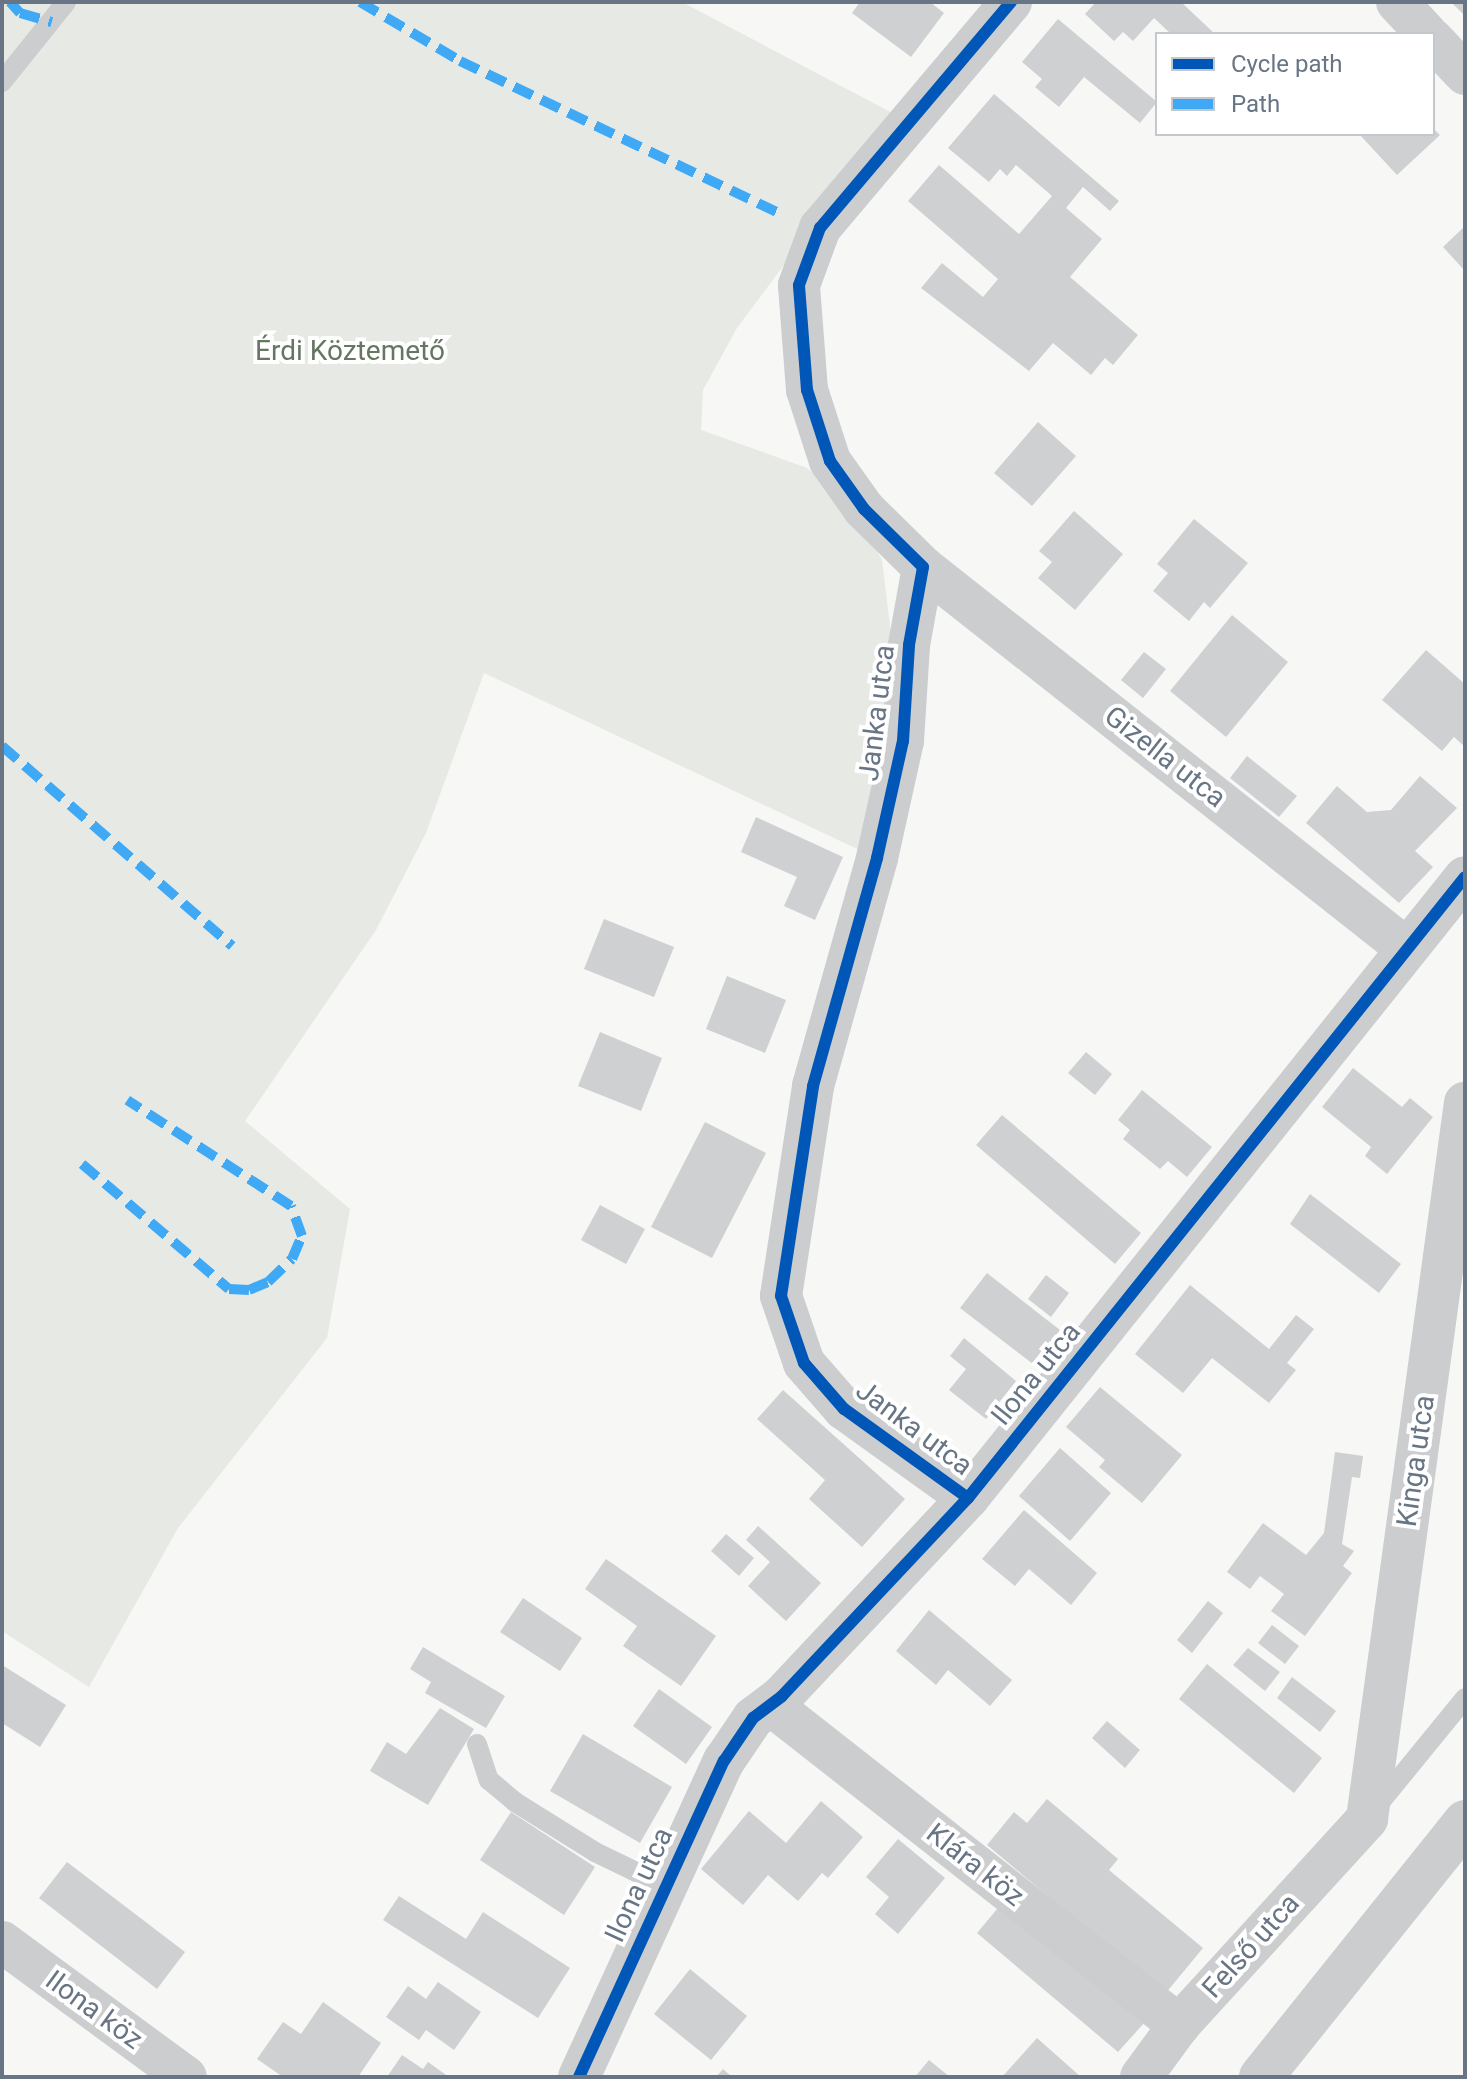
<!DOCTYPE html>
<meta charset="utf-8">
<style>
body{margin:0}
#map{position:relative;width:1467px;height:2079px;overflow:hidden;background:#f7f7f6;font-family:Roboto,sans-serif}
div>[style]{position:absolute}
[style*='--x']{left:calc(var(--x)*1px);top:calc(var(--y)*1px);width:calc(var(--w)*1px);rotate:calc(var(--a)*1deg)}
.green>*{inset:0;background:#e6e9e4}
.building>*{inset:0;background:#cfd0d1}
.service>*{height:20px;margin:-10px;padding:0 10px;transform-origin:10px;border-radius:10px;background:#cccdcf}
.minor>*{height:42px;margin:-21px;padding:0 21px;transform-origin:21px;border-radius:21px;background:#cccdcf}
.tertiary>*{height:44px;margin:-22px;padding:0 22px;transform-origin:22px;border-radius:22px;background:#cccdcf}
.quiet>*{height:10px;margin-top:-5px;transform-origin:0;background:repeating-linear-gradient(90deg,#3fa9f5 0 20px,transparent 0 30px)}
.cycleway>*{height:12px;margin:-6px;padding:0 6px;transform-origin:6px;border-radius:6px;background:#0057b8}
span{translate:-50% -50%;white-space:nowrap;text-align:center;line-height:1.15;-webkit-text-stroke:8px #fff;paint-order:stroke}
.park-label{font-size:28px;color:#657762}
.street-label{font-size:28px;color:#687585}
.frame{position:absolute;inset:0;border:4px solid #687585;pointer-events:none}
.legend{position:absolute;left:1155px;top:32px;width:280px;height:104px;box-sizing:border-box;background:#fff;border:2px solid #c3c8ce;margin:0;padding:10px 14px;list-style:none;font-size:24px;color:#687585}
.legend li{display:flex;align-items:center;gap:16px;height:40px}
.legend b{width:40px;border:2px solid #c3c8ce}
</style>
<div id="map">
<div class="green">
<i style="clip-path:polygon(2px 2px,682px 2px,896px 115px,737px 328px,703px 390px,701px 430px,807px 468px,851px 506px,882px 560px,892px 642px,892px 738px,868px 854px,484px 673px,426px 833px,376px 930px,245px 1121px,350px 1209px,327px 1338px,178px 1528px,89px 1687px,2px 1631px)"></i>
</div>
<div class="building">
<i style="clip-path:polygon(860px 2px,930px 2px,944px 13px,911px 57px,852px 13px)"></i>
<i style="clip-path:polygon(1096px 2px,1181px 2px,1215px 34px,1171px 34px,1154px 18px,1133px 41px,1123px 32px,1114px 41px,1085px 14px)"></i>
<i style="clip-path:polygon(1455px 2px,1465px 2px,1465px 16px,1453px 4px)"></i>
<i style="clip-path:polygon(1058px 19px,1157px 102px,1140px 123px,1084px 77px,1059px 107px,1035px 87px,1042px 79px,1022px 62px)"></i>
<i style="clip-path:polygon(994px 94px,1119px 201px,1110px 211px,1083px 187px,1066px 208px,1102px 239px,1070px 277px,1138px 335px,1113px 365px,1105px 358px,1091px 375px,1053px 343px,1029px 371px,921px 288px,942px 263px,983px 297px,998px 279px,908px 201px,939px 165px,1019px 234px,1052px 196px,1016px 165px,1007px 176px,1000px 169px,989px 182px,948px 148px)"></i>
<i style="clip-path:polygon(1433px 128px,1440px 135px,1397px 175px,1359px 134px,1433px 134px)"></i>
<i style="clip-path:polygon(1465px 226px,1465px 271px,1443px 247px)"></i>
<i style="clip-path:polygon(1038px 422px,1076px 456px,1032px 506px,994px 473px)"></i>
<i style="clip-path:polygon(1074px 511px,1123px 554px,1075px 610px,1038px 578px,1052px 562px,1039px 551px)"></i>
<i style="clip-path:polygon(1194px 519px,1248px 563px,1210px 608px,1204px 602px,1189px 621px,1153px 591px,1168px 573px,1157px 564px)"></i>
<i style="clip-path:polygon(1232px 615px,1288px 662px,1226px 737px,1170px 691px)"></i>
<i style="clip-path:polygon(1426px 650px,1465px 684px,1465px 747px,1454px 737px,1442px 751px,1382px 700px)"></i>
<i style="clip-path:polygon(1144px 652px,1166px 669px,1143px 698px,1121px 680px)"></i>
<i style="clip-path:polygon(1247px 756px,1297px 796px,1279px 817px,1230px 778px)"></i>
<i style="clip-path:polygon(1420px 776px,1457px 808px,1415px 851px,1433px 867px,1399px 903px,1306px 823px,1337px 786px,1367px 812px,1391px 810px)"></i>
<i style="clip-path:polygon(756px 817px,843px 857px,815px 920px,784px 906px,797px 877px,741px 852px)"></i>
<i style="clip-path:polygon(604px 919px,674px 947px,654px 997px,584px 969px)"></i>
<i style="clip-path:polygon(727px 976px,786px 1000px,765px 1053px,706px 1029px)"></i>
<i style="clip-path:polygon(600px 1032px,662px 1058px,641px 1111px,578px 1086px)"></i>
<i style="clip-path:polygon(1086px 1052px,1112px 1074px,1095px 1095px,1068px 1073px)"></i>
<i style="clip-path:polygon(1353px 1068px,1402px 1107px,1410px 1098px,1433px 1117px,1387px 1174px,1365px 1156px,1371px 1147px,1322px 1107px)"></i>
<i style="clip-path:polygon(1142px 1090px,1212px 1147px,1187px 1177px,1168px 1161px,1160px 1169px,1123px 1139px,1130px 1130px,1118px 1120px)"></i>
<i style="clip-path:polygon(1002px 1115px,1141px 1233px,1115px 1264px,976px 1145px)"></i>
<i style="clip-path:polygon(705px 1122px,766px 1153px,712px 1258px,651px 1227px)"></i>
<i style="clip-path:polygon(1310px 1194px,1401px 1264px,1379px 1293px,1290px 1224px)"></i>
<i style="clip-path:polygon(600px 1205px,645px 1229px,626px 1264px,581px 1240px)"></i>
<i style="clip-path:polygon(987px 1273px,1060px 1330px,1033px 1364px,960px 1308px)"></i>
<i style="clip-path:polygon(1046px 1275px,1069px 1293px,1051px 1317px,1028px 1299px)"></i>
<i style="clip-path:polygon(1190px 1285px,1269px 1349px,1296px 1315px,1314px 1329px,1287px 1363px,1296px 1370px,1269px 1403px,1212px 1358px,1183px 1393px,1135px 1354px)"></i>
<i style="clip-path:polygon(964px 1338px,1016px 1381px,986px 1419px,949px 1390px,966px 1369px,950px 1356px)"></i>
<i style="clip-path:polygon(1100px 1387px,1182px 1455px,1142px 1503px,1099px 1467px,1105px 1460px,1066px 1427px)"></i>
<i style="clip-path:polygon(783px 1390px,905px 1499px,862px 1547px,809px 1499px,825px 1480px,757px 1419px)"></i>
<i style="clip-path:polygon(1060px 1448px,1111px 1493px,1070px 1541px,1019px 1496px)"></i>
<i style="clip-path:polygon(1335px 1452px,1363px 1456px,1360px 1478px,1352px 1477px,1342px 1544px,1354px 1551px,1343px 1566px,1352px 1573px,1305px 1636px,1271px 1611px,1284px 1594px,1260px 1576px,1250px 1589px,1227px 1572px,1263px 1523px,1306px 1555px,1324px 1533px)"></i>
<i style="clip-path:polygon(1024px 1510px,1097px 1573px,1071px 1605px,1029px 1569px,1015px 1586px,982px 1559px)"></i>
<i style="clip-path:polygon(758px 1526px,821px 1583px,786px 1621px,748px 1586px,770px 1562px,746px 1540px)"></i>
<i style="clip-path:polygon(726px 1534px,754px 1558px,739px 1576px,711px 1551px)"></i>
<i style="clip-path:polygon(606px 1559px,716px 1636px,681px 1686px,623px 1646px,637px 1626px,585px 1589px)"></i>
<i style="clip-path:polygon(523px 1598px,582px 1638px,560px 1671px,500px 1632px)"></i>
<i style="clip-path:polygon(1208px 1601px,1223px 1613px,1192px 1653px,1177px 1640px)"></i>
<i style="clip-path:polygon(929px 1610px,1012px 1680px,990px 1706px,948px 1670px,936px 1685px,896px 1651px)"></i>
<i style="clip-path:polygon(1272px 1625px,1299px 1646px,1285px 1664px,1258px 1643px)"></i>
<i style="clip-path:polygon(423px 1647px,505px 1696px,486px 1728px,425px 1693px,431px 1682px,410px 1669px)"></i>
<i style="clip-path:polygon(1248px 1648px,1280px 1672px,1265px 1691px,1233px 1665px)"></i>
<i style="clip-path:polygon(1207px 1664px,1322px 1758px,1294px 1793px,1179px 1699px)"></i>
<i style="clip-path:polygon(2px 1665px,66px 1705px,40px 1747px,2px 1723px)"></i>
<i style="clip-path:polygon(1292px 1677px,1336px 1711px,1320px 1732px,1277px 1698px)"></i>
<i style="clip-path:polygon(659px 1689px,712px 1727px,686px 1764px,633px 1726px)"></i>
<i style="clip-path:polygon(440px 1708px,474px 1729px,428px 1805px,370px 1771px,387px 1742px,406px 1754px)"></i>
<i style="clip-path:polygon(1107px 1721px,1140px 1750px,1125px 1768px,1092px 1738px)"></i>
<i style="clip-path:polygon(583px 1734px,672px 1787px,640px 1843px,550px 1791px)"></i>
<i style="clip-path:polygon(1047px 1799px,1118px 1859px,1109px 1870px,1203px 1948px,1165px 1994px,987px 1845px,1014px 1812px,1027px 1823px)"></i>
<i style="clip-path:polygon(821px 1801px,863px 1837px,828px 1878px,822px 1873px,798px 1901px,768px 1875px,743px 1905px,701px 1869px,749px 1811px,786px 1843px)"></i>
<i style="clip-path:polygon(511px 1812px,595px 1867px,564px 1915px,480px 1860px)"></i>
<i style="clip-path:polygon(898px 1839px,945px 1878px,898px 1934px,875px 1914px,889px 1897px,866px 1877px)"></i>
<i style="clip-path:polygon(67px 1862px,185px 1952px,157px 1989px,39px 1898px)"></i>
<i style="clip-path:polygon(399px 1896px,466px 1939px,483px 1912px,570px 1968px,538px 2018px,383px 1920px)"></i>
<i style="clip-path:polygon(1003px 1902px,1145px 2022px,1118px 2052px,977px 1933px)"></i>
<i style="clip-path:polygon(690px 1969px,747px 2016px,711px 2060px,654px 2014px)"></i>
<i style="clip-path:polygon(438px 1982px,481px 2012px,454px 2050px,426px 2030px,419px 2040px,386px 2017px,408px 1986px,426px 1999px)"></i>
<i style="clip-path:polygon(323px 2002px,381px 2043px,358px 2077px,283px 2077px,257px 2059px,283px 2022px,301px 2034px)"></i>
<i style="clip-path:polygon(1037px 2038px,1081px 2077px,1002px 2077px)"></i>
<i style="clip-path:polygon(402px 2055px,423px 2069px,428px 2062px,449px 2077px,387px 2077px)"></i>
<i style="clip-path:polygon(929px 2060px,950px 2077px,915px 2077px)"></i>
<i style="clip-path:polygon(723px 2069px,732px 2077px,716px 2077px)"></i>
</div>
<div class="service">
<i style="--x:2;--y:82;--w:102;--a:-51.3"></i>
<i style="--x:477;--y:1744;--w:38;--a:72"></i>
<i style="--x:489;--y:1780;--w:34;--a:40"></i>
<i style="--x:515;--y:1802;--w:94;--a:32"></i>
<i style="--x:595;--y:1852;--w:78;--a:25.9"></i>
<i style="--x:1377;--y:1806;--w:139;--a:-50.8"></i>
</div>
<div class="minor">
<i style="--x:1397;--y:2;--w:44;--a:46.8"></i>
<i style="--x:1433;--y:40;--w:47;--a:46.7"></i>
<i style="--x:923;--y:567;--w:615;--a:38.27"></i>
<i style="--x:968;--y:1498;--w:153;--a:-144.3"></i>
<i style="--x:844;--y:1409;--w:61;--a:-131"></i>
<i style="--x:804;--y:1363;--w:71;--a:-108.9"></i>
<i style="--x:781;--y:1296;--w:212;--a:-81.3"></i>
<i style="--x:813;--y:1086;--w:237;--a:-74.3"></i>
<i style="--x:877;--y:858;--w:120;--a:-77.5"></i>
<i style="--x:903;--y:741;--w:96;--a:-86.4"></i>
<i style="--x:909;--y:645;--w:79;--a:-79.8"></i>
<i style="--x:923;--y:567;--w:83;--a:-135.5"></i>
<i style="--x:864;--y:509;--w:59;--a:-125.3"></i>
<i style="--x:830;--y:461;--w:75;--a:-107.9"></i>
<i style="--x:807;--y:390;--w:105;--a:-94.4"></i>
<i style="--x:799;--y:285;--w:61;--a:-69.8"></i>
<i style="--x:820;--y:228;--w:296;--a:-49.8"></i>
<i style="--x:771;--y:1705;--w:519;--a:38.11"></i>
<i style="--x:2;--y:1942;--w:228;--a:36.3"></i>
<i style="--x:579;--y:2077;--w:348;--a:-65.4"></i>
<i style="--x:724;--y:1761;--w:52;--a:-56"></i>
<i style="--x:753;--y:1718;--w:36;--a:-37"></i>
<i style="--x:782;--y:1696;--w:272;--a:-46.8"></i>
<i style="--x:968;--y:1498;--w:795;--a:-51.33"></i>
<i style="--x:1141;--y:2077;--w:64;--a:-53.8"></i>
<i style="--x:1179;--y:2025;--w:279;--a:-47.6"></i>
<i style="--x:1367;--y:1819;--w:723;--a:-82.21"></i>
</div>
<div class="tertiary">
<i style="--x:1261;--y:2077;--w:327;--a:-51.3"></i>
</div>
<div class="quiet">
<i style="--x:10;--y:2;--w:15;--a:48"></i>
<i style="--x:20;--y:13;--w:33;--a:16"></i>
<i style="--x:360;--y:2;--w:116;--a:30.5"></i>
<i style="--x:460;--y:61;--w:352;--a:25.5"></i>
<i style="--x:2;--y:746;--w:305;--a:41"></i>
<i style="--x:82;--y:1164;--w:193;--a:40.4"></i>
<i style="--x:229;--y:1289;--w:20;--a:3"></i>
<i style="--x:249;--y:1290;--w:21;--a:-23"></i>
<i style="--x:268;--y:1282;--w:33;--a:-44"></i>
<i style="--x:292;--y:1259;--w:25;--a:-67"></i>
<i style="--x:302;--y:1236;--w:32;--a:-110"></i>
<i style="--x:291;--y:1206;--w:195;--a:-147.1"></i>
</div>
<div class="cycleway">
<i style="--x:968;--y:1498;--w:153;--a:-144.3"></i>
<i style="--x:844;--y:1409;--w:61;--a:-131"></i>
<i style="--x:804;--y:1363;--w:71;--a:-108.9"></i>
<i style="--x:781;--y:1296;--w:212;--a:-81.3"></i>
<i style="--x:813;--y:1086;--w:237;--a:-74.3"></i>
<i style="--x:877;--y:858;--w:120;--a:-77.5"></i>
<i style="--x:903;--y:741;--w:96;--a:-86.4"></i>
<i style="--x:909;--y:645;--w:79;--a:-79.8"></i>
<i style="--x:923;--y:567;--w:83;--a:-135.5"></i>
<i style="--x:864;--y:509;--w:59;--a:-125.3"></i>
<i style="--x:830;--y:461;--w:75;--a:-107.9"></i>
<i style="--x:807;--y:390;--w:105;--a:-94.4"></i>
<i style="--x:799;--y:285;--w:61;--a:-69.8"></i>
<i style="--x:820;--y:228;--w:296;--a:-49.8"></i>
<i style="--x:579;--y:2077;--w:348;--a:-65.4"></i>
<i style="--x:724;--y:1761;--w:52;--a:-56"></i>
<i style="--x:753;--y:1718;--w:36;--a:-37"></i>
<i style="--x:782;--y:1696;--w:272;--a:-46.8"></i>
<i style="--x:968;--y:1498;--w:795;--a:-51.33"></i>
</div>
<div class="park-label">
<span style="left:350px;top:351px">Érdi Köztemető</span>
</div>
<div class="street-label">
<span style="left:877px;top:713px;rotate:-83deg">Janka utca</span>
<span style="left:1165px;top:757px;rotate:38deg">Gizella utca</span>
<span style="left:1036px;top:1374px;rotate:-51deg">Ilona utca</span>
<span style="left:914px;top:1428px;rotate:37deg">Janka utca</span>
<span style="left:1416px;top:1461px;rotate:-82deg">Kinga utca</span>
<span style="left:975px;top:1865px;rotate:38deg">Klára köz</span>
<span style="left:639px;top:1885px;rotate:-65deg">Ilona utca</span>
<span style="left:1251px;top:1946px;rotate:-48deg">Felső utca</span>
<span style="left:94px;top:2010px;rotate:36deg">Ilona köz</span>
</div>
<div class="frame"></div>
<ul class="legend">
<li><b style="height:10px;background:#0057b8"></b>Cycle path</li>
<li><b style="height:10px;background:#3fa9f5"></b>Path</li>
</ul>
</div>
